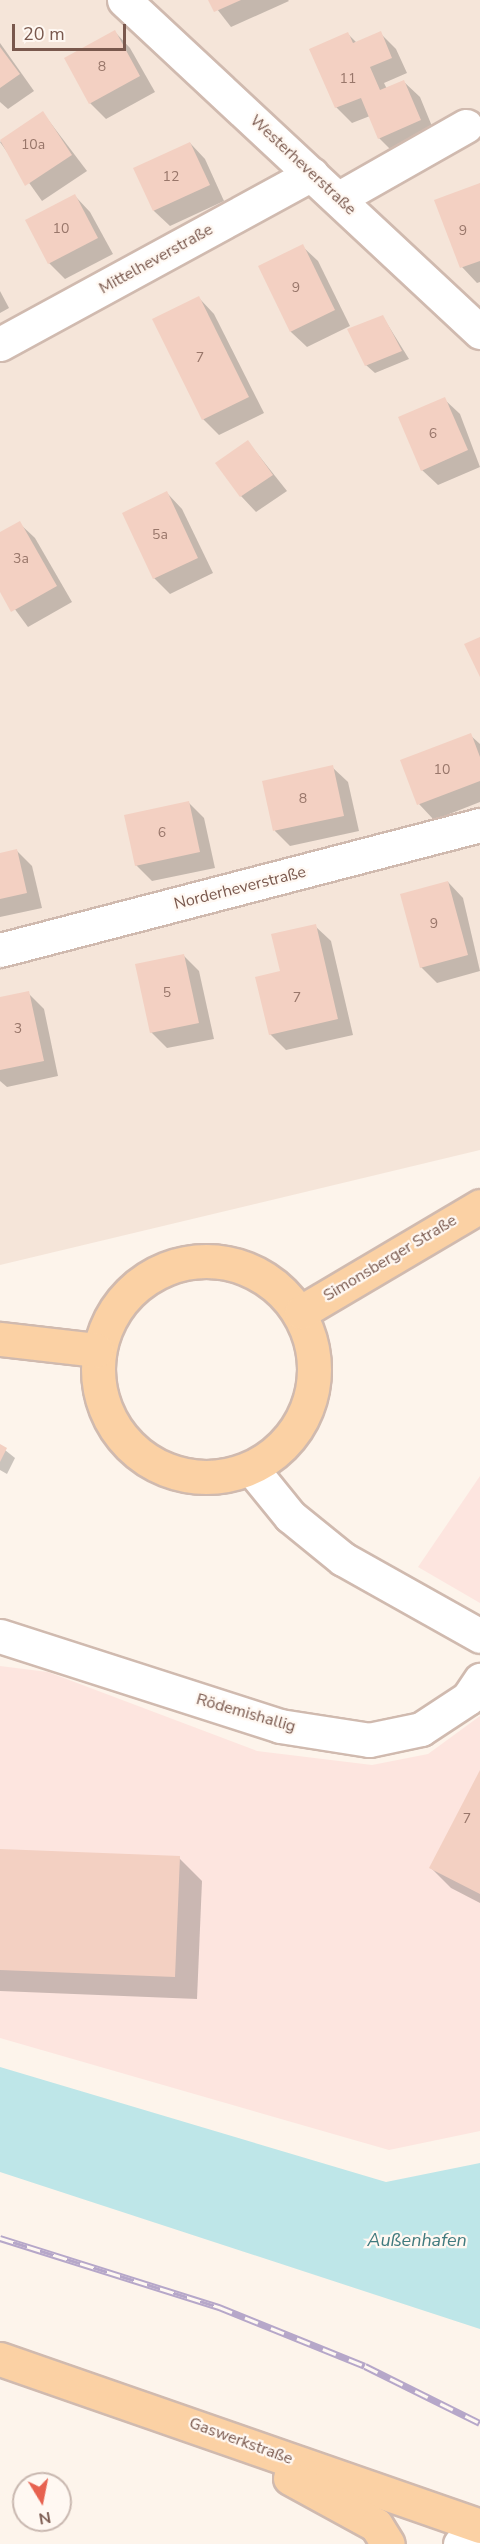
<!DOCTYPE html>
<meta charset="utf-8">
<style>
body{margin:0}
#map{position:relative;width:480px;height:2544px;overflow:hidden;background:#fdf4eb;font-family:"Nunito Sans",sans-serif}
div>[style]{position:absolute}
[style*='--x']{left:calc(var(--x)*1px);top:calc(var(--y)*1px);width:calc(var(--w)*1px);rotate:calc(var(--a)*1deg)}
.residential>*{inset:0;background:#f5e5d9}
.commercial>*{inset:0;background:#fde5df}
.water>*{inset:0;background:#bee6e8}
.shadow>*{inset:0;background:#0003}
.building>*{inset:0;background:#f3d0c2}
.roads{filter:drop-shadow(2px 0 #d0baaf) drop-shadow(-2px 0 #d0baaf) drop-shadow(0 2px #d0baaf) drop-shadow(0 -2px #d0baaf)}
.minor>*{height:33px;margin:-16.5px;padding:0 16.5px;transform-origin:16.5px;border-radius:16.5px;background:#fff}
.major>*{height:33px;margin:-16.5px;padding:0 16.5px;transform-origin:16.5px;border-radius:16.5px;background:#fbd1a4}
.major>.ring{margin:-16.5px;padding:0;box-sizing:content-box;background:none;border:33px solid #fbd1a4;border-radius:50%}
.rail>*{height:7px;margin-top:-3.5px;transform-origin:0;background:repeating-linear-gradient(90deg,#fff8f2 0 14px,#b6a7c9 0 28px);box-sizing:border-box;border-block:2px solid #b6a7c9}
span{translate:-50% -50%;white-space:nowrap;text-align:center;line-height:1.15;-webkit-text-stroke:4.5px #fff8f2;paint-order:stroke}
.number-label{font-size:14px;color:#98766a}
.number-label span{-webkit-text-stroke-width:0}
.street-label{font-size:16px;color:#79584d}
.water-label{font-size:18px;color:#407a7e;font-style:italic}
.north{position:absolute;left:12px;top:2472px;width:60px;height:60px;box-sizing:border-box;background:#fff8f2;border:2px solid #c9b8b0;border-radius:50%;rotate:170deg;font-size:16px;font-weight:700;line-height:24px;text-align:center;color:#79584d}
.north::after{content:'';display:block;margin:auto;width:21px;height:27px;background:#e76250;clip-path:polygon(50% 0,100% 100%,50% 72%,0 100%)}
.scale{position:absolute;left:12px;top:24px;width:114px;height:27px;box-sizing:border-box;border:3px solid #79584d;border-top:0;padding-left:8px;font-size:18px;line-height:21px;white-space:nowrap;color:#79584d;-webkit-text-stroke:4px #fff8f2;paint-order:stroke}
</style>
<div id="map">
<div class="residential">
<i style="clip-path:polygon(0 0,480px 0,480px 1150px,0 1265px)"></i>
</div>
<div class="commercial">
<i style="clip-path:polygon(480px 1476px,480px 1603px,418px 1567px)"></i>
<i style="clip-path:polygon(0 1666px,48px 1672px,257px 1751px,372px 1765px,428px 1754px,480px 1716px,480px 2131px,389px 2150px,0 2038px)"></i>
</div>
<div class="water">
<i style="clip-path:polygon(0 2067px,386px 2182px,480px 2163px,480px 2329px,0 2172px)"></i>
</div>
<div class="shadow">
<i style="clip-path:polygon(210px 0,288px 0,289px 1px,231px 27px)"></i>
<i style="clip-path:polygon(115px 32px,130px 48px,155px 92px,106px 119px,90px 103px)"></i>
<i style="clip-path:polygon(380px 33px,396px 49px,407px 73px,384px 83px,387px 89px,404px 82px,420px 97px,436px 136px,395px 154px,379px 138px,370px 116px,352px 123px,336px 107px,348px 34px,357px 43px)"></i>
<i style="clip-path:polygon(0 43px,34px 91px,8px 109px,0 102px)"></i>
<i style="clip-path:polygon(43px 113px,87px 171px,42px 201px,0 142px)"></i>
<i style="clip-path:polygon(190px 143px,205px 159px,224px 201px,170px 226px,154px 211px,135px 169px)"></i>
<i style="clip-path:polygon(480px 186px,480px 282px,477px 283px,462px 267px)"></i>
<i style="clip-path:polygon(75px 196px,90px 212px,113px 254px,65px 279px,49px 263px)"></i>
<i style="clip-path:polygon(302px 246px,318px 261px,350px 326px,307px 347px,291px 332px,260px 267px)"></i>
<i style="clip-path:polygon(0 291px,9px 308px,0 313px)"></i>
<i style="clip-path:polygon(199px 298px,214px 314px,264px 413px,219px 435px,203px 419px)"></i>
<i style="clip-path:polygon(383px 317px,409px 359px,375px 373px,366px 365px)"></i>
<i style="clip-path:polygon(444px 399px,460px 414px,480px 467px,438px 485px,422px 470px)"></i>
<i style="clip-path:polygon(248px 442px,287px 491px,256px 512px,241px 496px)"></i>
<i style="clip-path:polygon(167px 493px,182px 509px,213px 573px,170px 594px,154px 578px)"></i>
<i style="clip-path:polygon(19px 523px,35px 538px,72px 602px,28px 627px,0 589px,0 534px)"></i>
<i style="clip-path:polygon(470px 735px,480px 744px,480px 802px,434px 820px,419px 804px)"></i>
<i style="clip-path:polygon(332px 767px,348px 782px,359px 831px,290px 846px,275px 831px,264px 782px)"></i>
<i style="clip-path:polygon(188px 802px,204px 818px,215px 868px,152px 881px,136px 865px)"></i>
<i style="clip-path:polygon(17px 851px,32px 866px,42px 908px,0 917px,0 854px)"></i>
<i style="clip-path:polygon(448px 882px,463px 898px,480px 971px,437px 983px,421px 967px)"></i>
<i style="clip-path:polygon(315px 926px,331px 941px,353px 1035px,286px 1050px,270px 1034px,282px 972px)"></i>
<i style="clip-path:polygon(183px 955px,199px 971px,214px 1039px,167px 1048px,151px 1032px)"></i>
<i style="clip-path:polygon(28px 993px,44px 1009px,58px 1076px,7px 1087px,0 1081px,0 999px)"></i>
<i style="clip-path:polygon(0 1446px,15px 1458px,7px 1474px,0 1470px)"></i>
<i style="clip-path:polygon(480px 1773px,480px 1903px,451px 1888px,431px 1868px)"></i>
<i style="clip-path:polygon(0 1851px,179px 1858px,202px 1881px,197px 1999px,0 1991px)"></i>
</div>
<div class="building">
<i style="clip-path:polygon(208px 0,241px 0,214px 12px)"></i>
<i style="clip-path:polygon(115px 30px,140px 76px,89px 104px,64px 58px)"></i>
<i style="clip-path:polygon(381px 31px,392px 58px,370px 67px,380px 90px,404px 80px,421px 120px,378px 139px,361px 98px,335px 108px,309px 49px,348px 32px,353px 43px)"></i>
<i style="clip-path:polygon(0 47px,20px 74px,0 88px)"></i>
<i style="clip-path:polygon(43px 111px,72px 155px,25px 186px,0 140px)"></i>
<i style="clip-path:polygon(190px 142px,210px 185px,153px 211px,133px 168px)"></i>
<i style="clip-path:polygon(480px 183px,480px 261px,460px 268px,434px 200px)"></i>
<i style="clip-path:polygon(75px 194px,98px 238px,48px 264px,25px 220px)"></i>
<i style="clip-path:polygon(303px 244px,335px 310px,290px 332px,258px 266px)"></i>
<i style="clip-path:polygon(199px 296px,249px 397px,202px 420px,152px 319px)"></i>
<i style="clip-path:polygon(383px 315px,402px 351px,365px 366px,347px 329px)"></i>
<i style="clip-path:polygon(445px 397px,468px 450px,421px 471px,398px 417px)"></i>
<i style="clip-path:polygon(248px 440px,273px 475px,240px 497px,215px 463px)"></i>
<i style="clip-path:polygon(167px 491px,198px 558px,153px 579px,122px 513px)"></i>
<i style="clip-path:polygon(20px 521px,57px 586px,11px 612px,0 592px,0 532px)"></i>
<i style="clip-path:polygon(480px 637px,480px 677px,464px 644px)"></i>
<i style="clip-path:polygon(471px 733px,480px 757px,480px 781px,417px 805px,400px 760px)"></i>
<i style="clip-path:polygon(333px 765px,344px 816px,273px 831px,262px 781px)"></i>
<i style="clip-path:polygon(189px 801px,200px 852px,135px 866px,124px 815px)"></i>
<i style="clip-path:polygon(17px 849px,27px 893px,0 899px,0 853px)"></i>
<i style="clip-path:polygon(448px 881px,468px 955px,420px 968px,400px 894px)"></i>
<i style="clip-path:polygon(316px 924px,338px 1019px,269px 1035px,255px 977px,280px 971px,271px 934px)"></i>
<i style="clip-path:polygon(184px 954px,199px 1023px,150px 1033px,135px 964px)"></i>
<i style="clip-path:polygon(29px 991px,44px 1061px,0 1070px,0 997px)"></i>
<i style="clip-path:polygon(0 1444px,7px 1448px,0 1462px)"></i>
<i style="clip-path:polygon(480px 1770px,480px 1894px,429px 1868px)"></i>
<i style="clip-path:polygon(0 1849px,180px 1856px,175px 1977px,0 1970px)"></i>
</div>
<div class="roads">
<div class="minor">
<i style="--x:124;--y:0;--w:487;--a:43"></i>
<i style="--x:339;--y:198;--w:146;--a:-29.6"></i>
<i style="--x:0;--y:344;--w:355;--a:-28.6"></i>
<i style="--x:0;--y:950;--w:496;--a:-14.6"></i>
<i style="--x:251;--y:1468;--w:62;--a:50.9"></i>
<i style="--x:290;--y:1516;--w:68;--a:39.1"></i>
<i style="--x:343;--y:1559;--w:157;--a:29.3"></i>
<i style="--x:0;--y:1636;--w:294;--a:17.8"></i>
<i style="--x:280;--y:1726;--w:90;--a:8.9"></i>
<i style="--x:369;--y:1740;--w:53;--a:-11.9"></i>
<i style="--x:421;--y:1729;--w:56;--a:-33.4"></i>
<i style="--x:468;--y:1698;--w:22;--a:-56"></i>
<i style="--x:460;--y:2544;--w:21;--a:-17"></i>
</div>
<div class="major">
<i class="ring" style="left:98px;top:1261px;width:183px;height:183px"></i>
<i style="--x:301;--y:1312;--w:208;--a:-30.6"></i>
<i style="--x:0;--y:1339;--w:97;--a:6.5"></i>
<i style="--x:0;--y:2359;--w:508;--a:19.18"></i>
<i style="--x:290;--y:2478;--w:98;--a:28.7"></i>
<i style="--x:376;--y:2525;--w:22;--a:58"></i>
</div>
</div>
<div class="rail">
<i style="--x:0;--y:2238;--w:230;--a:17.5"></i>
<i style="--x:219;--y:2307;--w:157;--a:22"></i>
<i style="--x:365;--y:2366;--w:128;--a:26.4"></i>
</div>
<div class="number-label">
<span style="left:102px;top:67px">8</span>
<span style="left:348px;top:79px">11</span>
<span style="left:33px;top:145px">10a</span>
<span style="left:171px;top:177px">12</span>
<span style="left:61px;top:229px">10</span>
<span style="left:463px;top:231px">9</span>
<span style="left:296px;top:288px">9</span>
<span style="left:200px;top:358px">7</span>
<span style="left:433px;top:434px">6</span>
<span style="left:160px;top:535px">5a</span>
<span style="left:21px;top:559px">3a</span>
<span style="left:442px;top:770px">10</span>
<span style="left:303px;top:799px">8</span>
<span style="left:162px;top:833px">6</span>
<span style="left:434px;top:924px">9</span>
<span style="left:167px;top:993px">5</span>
<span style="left:297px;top:998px">7</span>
<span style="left:18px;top:1029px">3</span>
<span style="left:467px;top:1819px">7</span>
</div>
<div class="street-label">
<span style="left:303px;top:165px;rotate:43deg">Westerheverstraße</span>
<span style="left:156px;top:259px;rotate:-29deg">Mittelheverstraße</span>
<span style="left:240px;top:888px;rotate:-14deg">Norderheverstraße</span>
<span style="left:390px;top:1258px;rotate:-31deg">Simonsberger Straße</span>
<span style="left:246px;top:1713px;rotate:16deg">Rödemishallig</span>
<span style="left:241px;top:2441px;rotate:20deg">Gaswerkstraße</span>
</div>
<div class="water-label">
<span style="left:417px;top:2240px">Außenhafen</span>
</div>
<div class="north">N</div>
<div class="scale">20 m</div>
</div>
